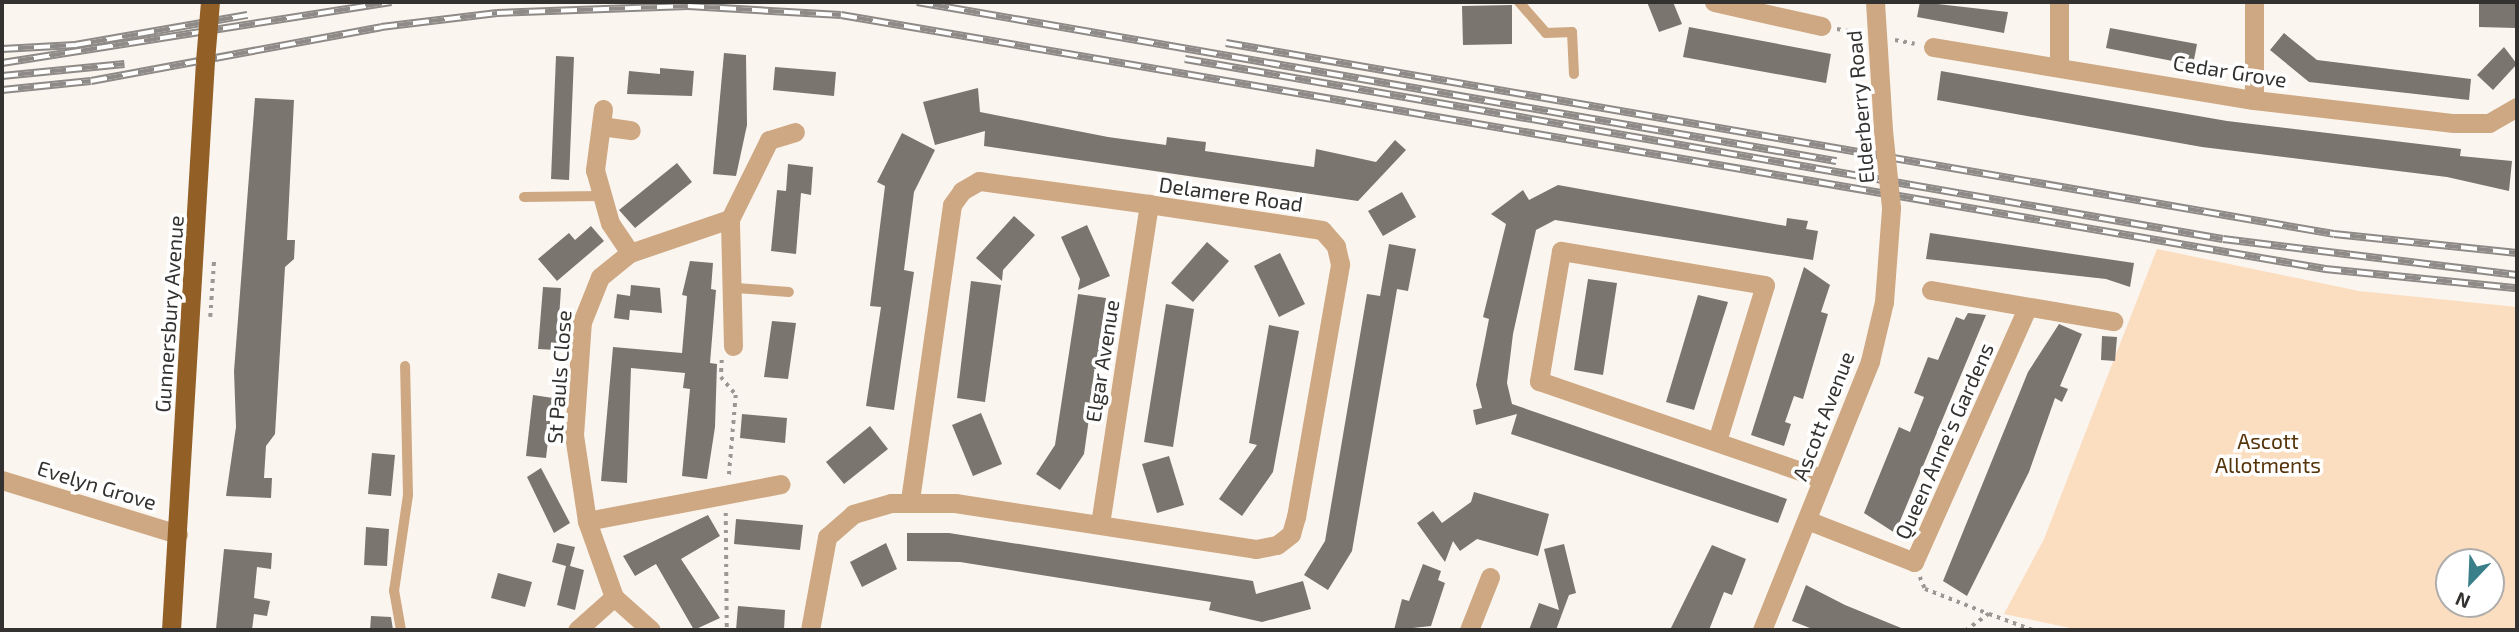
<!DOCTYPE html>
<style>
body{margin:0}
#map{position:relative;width:2519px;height:632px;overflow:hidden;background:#fbf5ef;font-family:"Exo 2",sans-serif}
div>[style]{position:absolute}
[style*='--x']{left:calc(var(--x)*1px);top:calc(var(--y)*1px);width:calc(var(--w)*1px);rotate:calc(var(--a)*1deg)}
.green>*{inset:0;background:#fbddc0}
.building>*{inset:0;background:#7a756f}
.path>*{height:3.5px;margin-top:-1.75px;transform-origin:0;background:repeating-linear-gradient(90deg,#9b9793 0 3.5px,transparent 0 8.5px)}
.service>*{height:10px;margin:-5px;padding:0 5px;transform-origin:5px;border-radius:5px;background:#cea882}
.minor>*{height:19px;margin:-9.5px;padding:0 9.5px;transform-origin:9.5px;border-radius:9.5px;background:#cea882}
.trunk>*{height:19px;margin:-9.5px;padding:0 9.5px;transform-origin:9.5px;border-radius:9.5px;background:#926027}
.rail>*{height:8px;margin-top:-4px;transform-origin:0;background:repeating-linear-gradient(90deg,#fff 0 16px,#8e8a87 0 32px);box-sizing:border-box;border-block:2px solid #8e8a87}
.minor-bridge>*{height:19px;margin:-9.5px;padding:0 9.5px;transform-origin:9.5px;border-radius:9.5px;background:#cea882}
.trunk-bridge>*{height:19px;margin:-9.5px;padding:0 9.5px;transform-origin:9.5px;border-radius:9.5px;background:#926027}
span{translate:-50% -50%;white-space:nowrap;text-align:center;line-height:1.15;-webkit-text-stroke:7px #fff;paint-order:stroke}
.street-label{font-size:21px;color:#343230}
.park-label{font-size:21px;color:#56340a}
.frame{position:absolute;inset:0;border:4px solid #343230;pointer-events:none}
.north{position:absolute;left:2435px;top:548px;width:70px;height:70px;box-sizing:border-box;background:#fff;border:2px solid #aeadac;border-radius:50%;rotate:203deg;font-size:19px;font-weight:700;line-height:28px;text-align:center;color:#343230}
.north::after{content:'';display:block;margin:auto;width:24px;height:32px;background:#387f89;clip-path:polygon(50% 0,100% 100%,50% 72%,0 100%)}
</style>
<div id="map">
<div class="green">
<i style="clip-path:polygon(evenodd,2157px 249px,2359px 291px,2517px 307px,2517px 630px,2080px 630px,2004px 614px,2044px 539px,2157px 249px,2449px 562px,2491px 562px,2491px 604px,2449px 604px,2449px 562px)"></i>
</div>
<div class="building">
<i style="clip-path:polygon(1647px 2px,1673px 2px,1682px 24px,1659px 32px)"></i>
<i style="clip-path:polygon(1920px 2px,2008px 12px,2004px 33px,1917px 17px)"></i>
<i style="clip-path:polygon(2479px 2px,2517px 2px,2516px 28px,2479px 27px)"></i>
<i style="clip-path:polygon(1512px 5px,1512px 44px,1463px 45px,1462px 6px)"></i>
<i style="clip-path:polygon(1689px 27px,1831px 54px,1826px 83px,1683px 57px)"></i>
<i style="clip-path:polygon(2110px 28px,2197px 44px,2193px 65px,2106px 48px)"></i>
<i style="clip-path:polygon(2284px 33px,2317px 60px,2471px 79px,2469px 100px,2309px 82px,2270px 50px)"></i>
<i style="clip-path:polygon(2504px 47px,2517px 64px,2493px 90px,2477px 75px)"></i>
<i style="clip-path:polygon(724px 53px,746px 55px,747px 125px,736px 176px,713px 174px)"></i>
<i style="clip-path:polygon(556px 56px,574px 57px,569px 180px,551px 179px)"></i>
<i style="clip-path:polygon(775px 67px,836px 72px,834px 96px,773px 90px)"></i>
<i style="clip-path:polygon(660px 68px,694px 71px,692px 96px,627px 94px,629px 71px,660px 74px)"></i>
<i style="clip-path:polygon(1941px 71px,2227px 121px,2461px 149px,2460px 156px,2512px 161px,2509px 191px,2447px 177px,2202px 147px,1937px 100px)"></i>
<i style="clip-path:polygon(978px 88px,980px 112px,1108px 137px,1166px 145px,1167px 137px,1189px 140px,1206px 142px,1205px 151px,1314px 167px,1316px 149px,1376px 162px,1395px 140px,1406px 150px,1358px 201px,984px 146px,985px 131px,935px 145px,923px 102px)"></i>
<i style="clip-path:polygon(255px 98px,294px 100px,287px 240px,295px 240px,294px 259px,285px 267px,275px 434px,266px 446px,264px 478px,272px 478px,271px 498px,226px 496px,236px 427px,234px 371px)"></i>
<i style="clip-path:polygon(902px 133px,935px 150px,914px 192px,904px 270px,914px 272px,894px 410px,866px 406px,881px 307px,870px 306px,885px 186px,877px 182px)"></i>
<i style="clip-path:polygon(677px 163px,692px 182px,635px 228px,619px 210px)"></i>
<i style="clip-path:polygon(788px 164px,813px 167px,811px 195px,801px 193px,796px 254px,771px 251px,777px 190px,786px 191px)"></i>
<i style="clip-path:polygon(1558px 185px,1786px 226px,1787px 218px,1808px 221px,1806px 229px,1818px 231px,1813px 260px,1555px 220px,1536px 230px,1513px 334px,1507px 383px,1512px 404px,1787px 499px,1778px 523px,1511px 434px,1517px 414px,1476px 425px,1473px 410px,1482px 408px,1476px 385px,1489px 319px,1483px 317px,1506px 224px,1491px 214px,1523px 190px,1529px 200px)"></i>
<i style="clip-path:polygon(1402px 192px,1416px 217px,1383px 236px,1368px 211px)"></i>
<i style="clip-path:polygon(1014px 216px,1035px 235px,1003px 270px,1002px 281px,976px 258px)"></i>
<i style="clip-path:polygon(1087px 225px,1110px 276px,1078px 290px,1080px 279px,1061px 237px)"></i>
<i style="clip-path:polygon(591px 226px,604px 241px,557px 281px,538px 259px,569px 233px,575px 240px)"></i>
<i style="clip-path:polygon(1930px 233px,2134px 263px,2130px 287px,2106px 279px,1926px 259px)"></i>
<i style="clip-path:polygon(1207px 242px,1229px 261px,1193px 302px,1171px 283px)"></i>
<i style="clip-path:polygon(1389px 244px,1416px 249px,1408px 291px,1397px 289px,1352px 551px,1328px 590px,1304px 575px,1325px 541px,1367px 294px,1380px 296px)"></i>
<i style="clip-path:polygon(1280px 253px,1305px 304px,1279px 317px,1254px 266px)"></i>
<i style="clip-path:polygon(690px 261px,713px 263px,711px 289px,716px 290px,710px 363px,717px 364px,715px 427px,707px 479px,682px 476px,690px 389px,683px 388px,685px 373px,631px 368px,627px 483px,601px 481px,613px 347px,682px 353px,687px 296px,682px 295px)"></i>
<i style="clip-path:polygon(1804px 267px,1830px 285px,1821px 312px,1828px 314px,1803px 399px,1794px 396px,1785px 422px,1791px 424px,1784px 446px,1751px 435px)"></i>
<i style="clip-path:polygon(1588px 279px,1617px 283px,1603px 375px,1574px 370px)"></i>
<i style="clip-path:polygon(971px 281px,1001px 285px,985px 402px,957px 398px)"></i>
<i style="clip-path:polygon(631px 285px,660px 288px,662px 313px,630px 310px,629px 320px,614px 318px,617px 294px,630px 296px)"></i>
<i style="clip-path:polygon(543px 287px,561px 288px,557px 350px,538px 349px)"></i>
<i style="clip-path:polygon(1078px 294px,1106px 298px,1084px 454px,1060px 490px,1036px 474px,1055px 445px)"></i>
<i style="clip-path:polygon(1698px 295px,1728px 302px,1694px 410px,1666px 402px)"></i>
<i style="clip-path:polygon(1166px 304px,1194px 309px,1173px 447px,1144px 442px)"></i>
<i style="clip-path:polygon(1968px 313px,1986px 315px,1895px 533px,1864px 513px,1899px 427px,1910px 432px,1924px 397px,1914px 393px,1928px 357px,1938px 360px,1956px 317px,1964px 320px)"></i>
<i style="clip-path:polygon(772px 321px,796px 323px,788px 379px,764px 377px)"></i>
<i style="clip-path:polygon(2059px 324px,2082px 334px,2060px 386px,2068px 389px,2062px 402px,2055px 398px,2029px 472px,1967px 596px,1943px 581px,2028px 372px)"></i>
<i style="clip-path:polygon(1269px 325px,1299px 331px,1273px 472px,1242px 516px,1219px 499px,1257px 445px,1249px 443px)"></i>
<i style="clip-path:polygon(2102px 336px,2117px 337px,2115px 361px,2101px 360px)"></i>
<i style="clip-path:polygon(533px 395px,553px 398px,546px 458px,526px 456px)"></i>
<i style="clip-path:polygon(981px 413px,1002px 464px,973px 476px,952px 425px)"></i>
<i style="clip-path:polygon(742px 414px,787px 418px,785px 443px,740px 438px)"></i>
<i style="clip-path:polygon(870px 426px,888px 449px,844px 484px,826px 462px)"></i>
<i style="clip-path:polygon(372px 453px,395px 455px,391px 496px,368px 494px)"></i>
<i style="clip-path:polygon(1169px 456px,1184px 505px,1157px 513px,1142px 464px)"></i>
<i style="clip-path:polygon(541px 468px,570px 523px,554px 533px,527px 477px)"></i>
<i style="clip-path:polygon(1474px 492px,1549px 514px,1538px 556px,1477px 539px,1460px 551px,1453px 541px,1445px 562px,1417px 523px,1433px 511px,1442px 523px,1471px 502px)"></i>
<i style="clip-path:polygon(708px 515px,720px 536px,681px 559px,720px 618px,694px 630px,656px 564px,635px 576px,623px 556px)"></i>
<i style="clip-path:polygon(736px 519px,803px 525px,800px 550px,734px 544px)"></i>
<i style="clip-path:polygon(366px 527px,389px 529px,387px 566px,364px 565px)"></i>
<i style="clip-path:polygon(907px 533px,949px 533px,1253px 581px,1256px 594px,1303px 581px,1311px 609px,1262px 622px,1209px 610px,1211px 602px,960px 562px,907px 561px)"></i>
<i style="clip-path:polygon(557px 543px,575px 547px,570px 566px,584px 570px,575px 610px,557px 605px,566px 566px,552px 562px)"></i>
<i style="clip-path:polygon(886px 543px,897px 569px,862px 587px,850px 562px)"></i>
<i style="clip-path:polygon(1564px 544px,1576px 593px,1569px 595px,1556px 630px,1529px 630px,1539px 603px,1559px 610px,1544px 549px)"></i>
<i style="clip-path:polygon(1712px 545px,1746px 559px,1732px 595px,1724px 592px,1709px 630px,1670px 630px)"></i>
<i style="clip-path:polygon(224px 549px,272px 553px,271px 569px,257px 567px,254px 598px,270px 601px,267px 616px,254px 614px,252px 630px,216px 629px)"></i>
<i style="clip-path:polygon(1423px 564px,1441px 571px,1438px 580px,1445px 583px,1431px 626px,1394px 630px,1402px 599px,1409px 601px)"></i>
<i style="clip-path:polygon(498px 573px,532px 582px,525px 607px,491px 598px)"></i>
<i style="clip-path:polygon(1806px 585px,1845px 605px,1906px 630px,1815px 630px,1792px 621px)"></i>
<i style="clip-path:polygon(738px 606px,785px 610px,784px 630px,736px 630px)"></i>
<i style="clip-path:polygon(371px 616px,391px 617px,393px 630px,370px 630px)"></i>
</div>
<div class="path">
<i style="--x:1837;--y:29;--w:23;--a:10"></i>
<i style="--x:1895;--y:40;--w:20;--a:11"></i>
<i style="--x:210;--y:317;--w:58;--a:-86.1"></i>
<i style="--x:722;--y:360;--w:17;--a:93"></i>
<i style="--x:721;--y:377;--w:23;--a:50"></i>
<i style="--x:736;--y:395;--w:81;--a:94.9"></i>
<i style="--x:726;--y:513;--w:117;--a:89.5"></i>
<i style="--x:1920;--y:577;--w:13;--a:67"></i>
<i style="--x:1925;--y:589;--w:69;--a:21.3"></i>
<i style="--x:1989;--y:614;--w:27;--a:144"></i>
<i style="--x:1989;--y:614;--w:47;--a:20"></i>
</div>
<div class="service">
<i style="--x:1519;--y:2;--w:41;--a:48.9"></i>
<i style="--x:1546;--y:33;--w:26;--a:-2"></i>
<i style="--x:1572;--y:32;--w:42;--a:87.3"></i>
<i style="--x:524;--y:197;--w:76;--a:-0.8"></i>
<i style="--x:736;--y:288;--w:53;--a:4.3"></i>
<i style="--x:401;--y:630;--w:40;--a:-100"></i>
<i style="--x:394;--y:591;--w:97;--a:-81.7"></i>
<i style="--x:408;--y:495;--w:129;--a:-91.3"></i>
</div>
<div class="minor">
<i style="--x:1714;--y:2;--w:110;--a:12.6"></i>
<i style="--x:1875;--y:2;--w:128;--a:86.4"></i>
<i style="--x:1933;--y:47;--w:325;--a:9.4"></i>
<i style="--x:2254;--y:100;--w:201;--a:6.6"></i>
<i style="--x:2454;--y:123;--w:35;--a:0"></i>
<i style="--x:2489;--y:123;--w:32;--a:-30"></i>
<i style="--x:2059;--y:64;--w:62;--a:-90"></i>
<i style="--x:2254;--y:100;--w:98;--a:-90"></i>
<i style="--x:603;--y:109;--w:62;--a:97.5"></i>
<i style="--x:595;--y:170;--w:55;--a:74.2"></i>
<i style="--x:610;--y:223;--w:36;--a:56"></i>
<i style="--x:601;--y:126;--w:30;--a:8"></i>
<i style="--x:1931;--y:290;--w:185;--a:9.7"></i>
<i style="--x:733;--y:346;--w:127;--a:-91.4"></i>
<i style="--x:730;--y:219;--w:88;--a:-63.7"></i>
<i style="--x:769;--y:140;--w:27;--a:-17"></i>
<i style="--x:1717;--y:441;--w:163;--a:-72.9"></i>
<i style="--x:1765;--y:285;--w:207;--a:-170.5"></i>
<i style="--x:1561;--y:251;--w:132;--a:99.6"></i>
<i style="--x:1539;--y:381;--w:300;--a:19"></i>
<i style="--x:2;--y:480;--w:184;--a:17.1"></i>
<i style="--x:1807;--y:520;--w:115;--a:21.4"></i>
<i style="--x:1914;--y:562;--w:278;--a:-66"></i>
<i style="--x:587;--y:521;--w:197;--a:-10.8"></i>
<i style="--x:1100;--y:524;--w:324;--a:-81.3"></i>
<i style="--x:577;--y:630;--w:50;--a:-41.7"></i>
<i style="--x:651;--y:630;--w:50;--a:-138.3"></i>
<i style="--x:614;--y:597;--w:81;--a:-109.6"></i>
<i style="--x:587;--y:521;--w:87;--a:-98.6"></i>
<i style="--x:574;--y:435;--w:113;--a:-86"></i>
<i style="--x:582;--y:322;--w:48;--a:-68.2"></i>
<i style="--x:600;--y:277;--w:38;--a:-39"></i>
<i style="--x:630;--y:253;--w:106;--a:-18.8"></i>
<i style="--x:810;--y:630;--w:95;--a:-79.6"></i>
<i style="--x:827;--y:537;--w:35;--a:-41"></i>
<i style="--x:853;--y:514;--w:40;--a:-16"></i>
<i style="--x:891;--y:503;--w:64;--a:0"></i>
<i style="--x:955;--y:503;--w:304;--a:8.7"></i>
<i style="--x:1256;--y:549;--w:21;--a:-11"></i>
<i style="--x:1277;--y:545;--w:18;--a:-38"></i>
<i style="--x:1291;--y:534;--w:18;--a:-74"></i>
<i style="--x:1296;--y:517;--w:257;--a:-80.1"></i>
<i style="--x:1340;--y:264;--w:18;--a:-103"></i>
<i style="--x:1336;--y:246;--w:21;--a:-131"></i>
<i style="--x:1322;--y:230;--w:175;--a:-171.5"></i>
<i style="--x:1149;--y:204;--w:172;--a:-172.3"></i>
<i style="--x:979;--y:181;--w:20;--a:150"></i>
<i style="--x:962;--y:191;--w:17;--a:126"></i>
<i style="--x:952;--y:205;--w:299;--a:98.1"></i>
<i style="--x:1469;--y:630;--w:57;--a:-68.4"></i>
<i style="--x:1762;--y:630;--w:290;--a:-68.1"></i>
<i style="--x:1870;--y:361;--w:61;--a:-76.7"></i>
<i style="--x:1884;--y:302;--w:94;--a:-85.7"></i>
</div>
<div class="trunk">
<i style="--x:171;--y:630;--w:570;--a:-86.58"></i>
</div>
<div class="rail">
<i style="--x:917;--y:2;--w:933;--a:9.82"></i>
<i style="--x:1226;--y:43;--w:1124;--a:9.78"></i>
<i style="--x:2334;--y:234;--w:184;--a:5.9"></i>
<i style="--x:2;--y:49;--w:73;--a:-3.1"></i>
<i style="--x:75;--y:45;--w:175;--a:-9.9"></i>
<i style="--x:1185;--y:59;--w:1053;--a:9.84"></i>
<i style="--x:2223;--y:239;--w:296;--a:7"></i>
<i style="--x:2;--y:63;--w:394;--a:-8.9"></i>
<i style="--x:2;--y:76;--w:123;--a:-5.6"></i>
<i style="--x:2;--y:90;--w:89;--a:-5.8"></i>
<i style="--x:91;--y:81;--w:295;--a:-10.5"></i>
<i style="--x:381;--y:27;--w:117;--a:-6.9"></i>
<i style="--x:497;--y:13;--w:191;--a:-2.1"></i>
<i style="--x:688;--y:6;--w:153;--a:3.4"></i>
<i style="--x:841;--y:15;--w:1506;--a:9.71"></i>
<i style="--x:2325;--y:269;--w:193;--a:5.7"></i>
</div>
<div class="minor-bridge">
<i style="--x:1883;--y:130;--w:78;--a:84.1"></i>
</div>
<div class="trunk-bridge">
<i style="--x:205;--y:61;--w:59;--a:-85.2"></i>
</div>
<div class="street-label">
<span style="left:2230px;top:71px;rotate:9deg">Cedar Grove</span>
<span style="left:1860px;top:107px;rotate:-95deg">Elderberry Road</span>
<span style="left:1231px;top:194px;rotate:8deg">Delamere Road</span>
<span style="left:169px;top:314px;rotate:-86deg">Gunnersbury Avenue</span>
<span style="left:1102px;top:361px;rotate:-81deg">Elgar Avenue</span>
<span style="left:559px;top:377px;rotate:-86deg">St Pauls Close</span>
<span style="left:1823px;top:416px;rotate:-69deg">Ascott Avenue</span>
<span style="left:1944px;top:441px;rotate:-66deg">Queen Anne's Gardens</span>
<span style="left:97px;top:485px;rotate:17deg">Evelyn Grove</span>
</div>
<div class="park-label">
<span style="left:2268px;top:453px">Ascott<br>Allotments</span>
</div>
<div class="frame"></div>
<div class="north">N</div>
</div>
